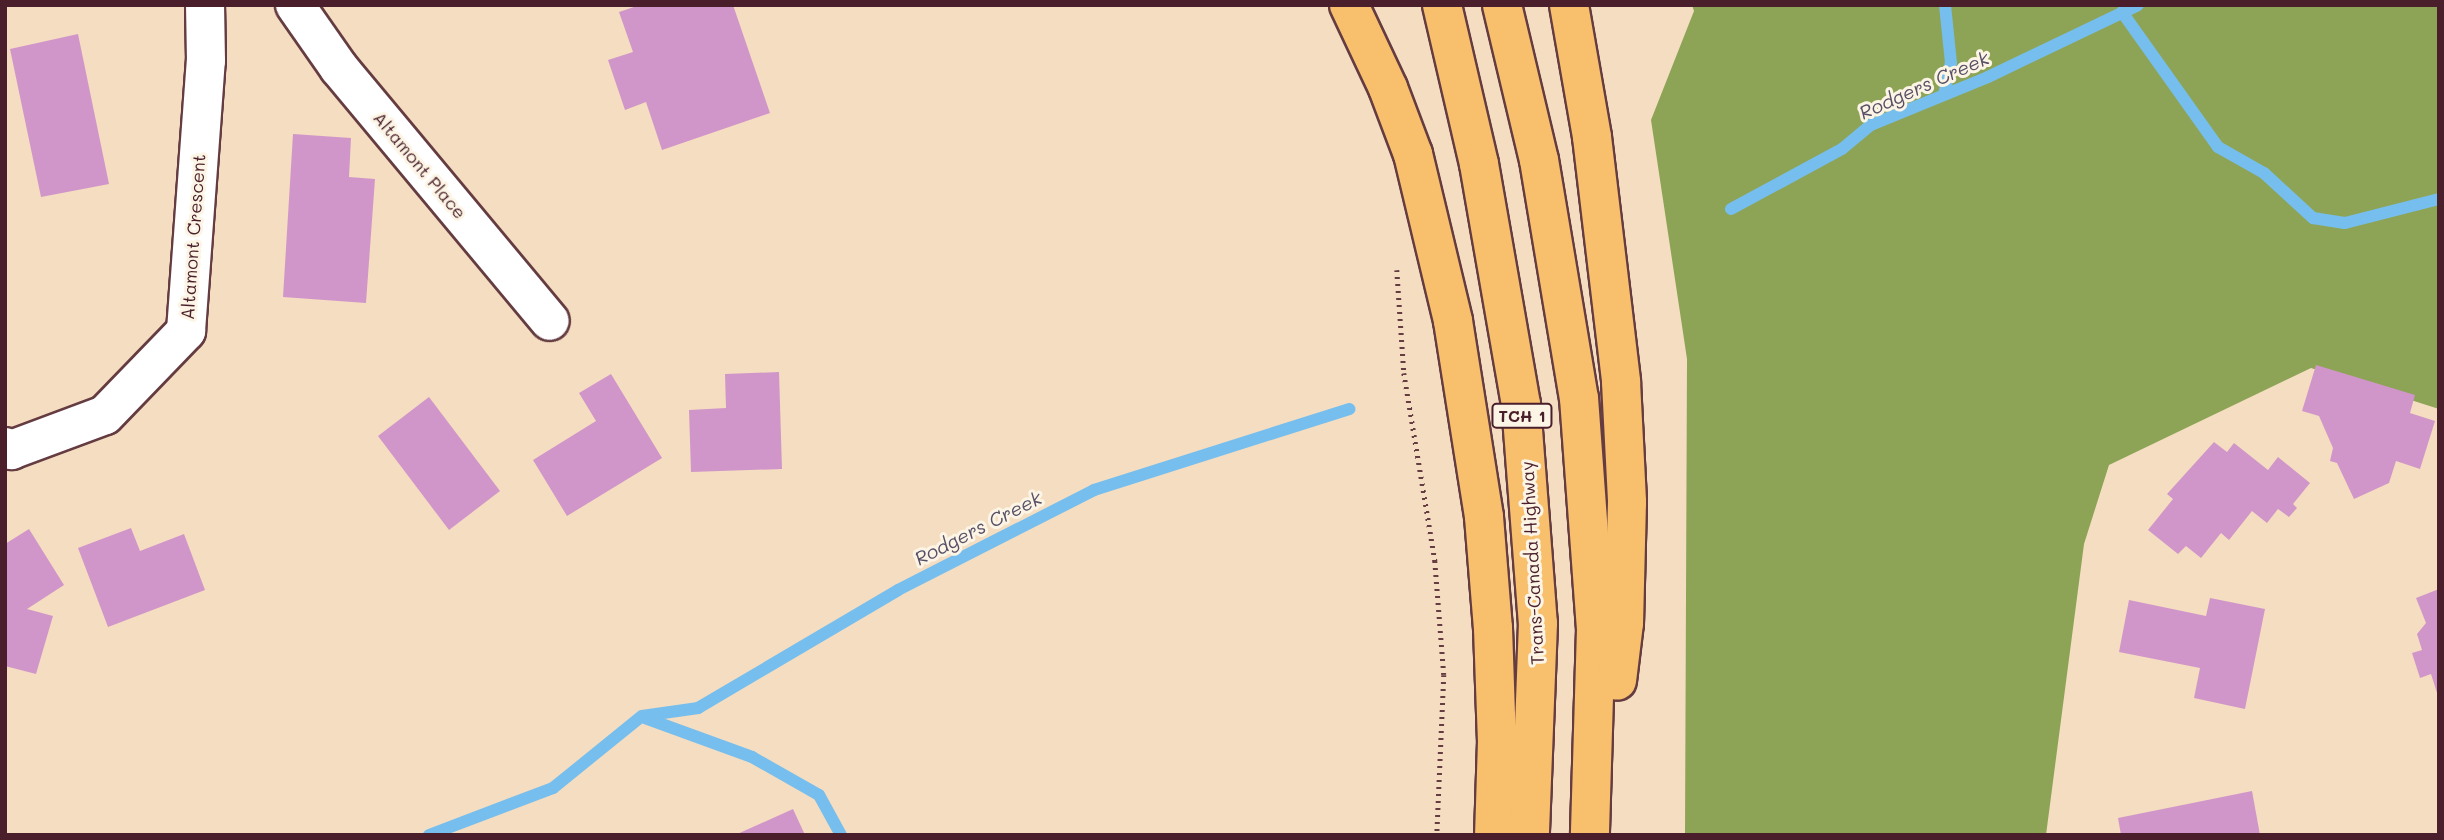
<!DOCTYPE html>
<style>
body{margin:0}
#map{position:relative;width:2444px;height:840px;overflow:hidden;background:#f4ddc0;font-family:Mali,sans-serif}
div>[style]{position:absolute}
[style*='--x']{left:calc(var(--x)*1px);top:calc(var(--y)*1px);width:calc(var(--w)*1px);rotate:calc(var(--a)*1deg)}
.forest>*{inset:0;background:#8da456}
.stream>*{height:12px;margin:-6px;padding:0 6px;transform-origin:6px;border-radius:6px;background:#76beee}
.building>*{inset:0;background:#d196c9}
.path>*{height:4.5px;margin-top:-2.25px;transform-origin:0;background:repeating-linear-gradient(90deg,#643c41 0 2px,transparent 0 7px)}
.roads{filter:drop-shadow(2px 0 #643c41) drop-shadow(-2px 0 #643c41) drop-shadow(0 2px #643c41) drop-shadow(0 -2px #643c41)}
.minor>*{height:38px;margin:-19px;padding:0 19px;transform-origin:19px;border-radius:19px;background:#fff}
.motorway>*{height:38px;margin:-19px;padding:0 19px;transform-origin:19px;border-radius:19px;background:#f8bf6c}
span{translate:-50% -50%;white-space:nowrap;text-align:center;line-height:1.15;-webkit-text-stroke:6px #fcf5e5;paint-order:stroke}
.shield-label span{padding:2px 5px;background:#fcf5e5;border:2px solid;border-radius:5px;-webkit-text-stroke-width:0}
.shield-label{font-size:16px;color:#4a1f2b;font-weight:700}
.street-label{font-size:18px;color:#4a1f2b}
.water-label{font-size:19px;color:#574f66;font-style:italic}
.frame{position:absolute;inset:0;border:7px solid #4a1f2b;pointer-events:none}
</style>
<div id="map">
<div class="forest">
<i style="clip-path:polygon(1692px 5px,2439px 5px,2439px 409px,2311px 368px,2109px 465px,2084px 544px,2046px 835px,1685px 835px,1687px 359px,1651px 120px,1694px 11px)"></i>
</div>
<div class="stream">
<i style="--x:2122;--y:12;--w:166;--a:54.6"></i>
<i style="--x:2218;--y:147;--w:53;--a:29.5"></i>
<i style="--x:2264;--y:173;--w:67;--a:42.6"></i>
<i style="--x:2313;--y:218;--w:32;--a:9"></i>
<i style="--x:2345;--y:223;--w:97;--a:-14.3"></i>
<i style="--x:1944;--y:95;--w:33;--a:-78"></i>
<i style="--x:1951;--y:63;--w:58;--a:-95.9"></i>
<i style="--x:1731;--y:209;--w:126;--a:-28.4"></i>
<i style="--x:1842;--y:149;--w:38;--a:-40"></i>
<i style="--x:1871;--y:125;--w:126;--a:-22.3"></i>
<i style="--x:1988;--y:77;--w:166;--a:-25.6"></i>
<i style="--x:645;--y:718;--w:114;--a:20"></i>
<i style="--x:752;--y:757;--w:77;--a:29.6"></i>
<i style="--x:819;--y:795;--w:46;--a:61.2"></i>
<i style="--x:429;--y:835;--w:133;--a:-20.8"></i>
<i style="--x:553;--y:788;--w:114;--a:-39"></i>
<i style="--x:642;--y:716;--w:57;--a:-8.1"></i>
<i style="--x:698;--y:708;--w:232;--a:-30.5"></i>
<i style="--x:898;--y:590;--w:220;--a:-27"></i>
<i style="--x:1094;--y:490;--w:268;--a:-17.6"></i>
</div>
<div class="building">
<i style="clip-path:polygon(640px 5px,733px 5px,770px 113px,662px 150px,646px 102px,625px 110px,608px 60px,633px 52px,619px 12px)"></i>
<i style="clip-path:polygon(78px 34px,109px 184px,41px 197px,10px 49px)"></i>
<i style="clip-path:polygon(293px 134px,351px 138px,349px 177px,375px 179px,366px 303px,283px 297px)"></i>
<i style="clip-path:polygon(2316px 365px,2415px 395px,2410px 413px,2435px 421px,2420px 469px,2396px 461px,2389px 483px,2354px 499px,2337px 463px,2330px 461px,2333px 448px,2319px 416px,2302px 411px)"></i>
<i style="clip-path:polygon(779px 372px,782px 469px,691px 472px,689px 410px,726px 408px,725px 374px)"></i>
<i style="clip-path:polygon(611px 374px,662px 458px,567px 516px,533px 460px,596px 421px,579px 393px)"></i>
<i style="clip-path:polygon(429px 397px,500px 491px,449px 530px,378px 436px)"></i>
<i style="clip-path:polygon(2214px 442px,2227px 452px,2234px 443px,2268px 470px,2278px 457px,2310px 483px,2293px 504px,2297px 508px,2289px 517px,2278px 509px,2267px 523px,2252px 511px,2229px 540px,2221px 533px,2201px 558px,2186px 546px,2178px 554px,2148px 530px,2173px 499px,2167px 494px)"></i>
<i style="clip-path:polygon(131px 528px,140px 551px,184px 534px,205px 590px,108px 627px,78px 548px)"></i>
<i style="clip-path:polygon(29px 529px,64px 585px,27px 609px,53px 616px,36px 674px,5px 666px,5px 544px)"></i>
<i style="clip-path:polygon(2439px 589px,2439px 695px,2438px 696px,2431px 674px,2420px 678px,2412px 653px,2422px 650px,2417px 634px,2426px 623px,2416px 598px)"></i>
<i style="clip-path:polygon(2210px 598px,2265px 609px,2245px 709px,2194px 698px,2200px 668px,2119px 652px,2129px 600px,2206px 616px)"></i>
<i style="clip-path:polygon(2252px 791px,2260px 835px,2121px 835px,2118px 818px)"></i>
<i style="clip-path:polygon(793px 809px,805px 835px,735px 835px)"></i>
</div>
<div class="path">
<i style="--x:1397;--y:270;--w:103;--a:86.1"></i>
<i style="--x:1404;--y:373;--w:191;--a:80.6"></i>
<i style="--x:1435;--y:561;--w:114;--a:85.5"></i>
<i style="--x:1444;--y:675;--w:160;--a:92.5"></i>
</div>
<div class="roads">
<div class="minor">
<i style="--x:295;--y:5;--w:77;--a:55.1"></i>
<i style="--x:339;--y:68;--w:329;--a:50.2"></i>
<i style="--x:5;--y:447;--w:7;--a:27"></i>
<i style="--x:11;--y:450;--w:100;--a:-20.4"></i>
<i style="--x:105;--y:415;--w:117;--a:-46"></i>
<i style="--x:186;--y:331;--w:271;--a:-85.8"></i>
<i style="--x:206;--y:61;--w:56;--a:-91"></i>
</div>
<div class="motorway">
<i style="--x:1349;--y:5;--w:92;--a:64.8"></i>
<i style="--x:1388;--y:88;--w:71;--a:69.3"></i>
<i style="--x:1413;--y:154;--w:172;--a:76.5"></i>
<i style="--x:1453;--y:321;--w:198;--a:81"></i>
<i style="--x:1484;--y:517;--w:111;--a:85.4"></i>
<i style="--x:1493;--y:628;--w:113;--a:88"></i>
<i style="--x:1497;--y:741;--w:94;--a:91.8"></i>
<i style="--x:1442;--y:5;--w:163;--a:76.9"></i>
<i style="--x:1479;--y:164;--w:244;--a:80.1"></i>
<i style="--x:1521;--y:404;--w:220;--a:85.6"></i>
<i style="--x:1538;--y:623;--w:212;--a:92.2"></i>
<i style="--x:1502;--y:5;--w:159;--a:76.6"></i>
<i style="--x:1539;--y:160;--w:241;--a:80.5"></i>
<i style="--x:1579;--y:398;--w:232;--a:85.8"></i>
<i style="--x:1596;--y:629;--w:206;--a:91.7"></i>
<i style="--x:1569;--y:5;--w:134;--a:80.1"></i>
<i style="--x:1592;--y:137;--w:247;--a:83.2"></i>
<i style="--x:1621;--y:382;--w:120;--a:87.1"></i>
<i style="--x:1627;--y:502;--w:121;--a:91.4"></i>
<i style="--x:1624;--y:623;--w:58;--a:96.9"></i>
</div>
</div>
<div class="shield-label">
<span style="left:1522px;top:416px">TCH 1</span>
</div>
<div class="street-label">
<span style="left:420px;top:165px;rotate:50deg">Altamont Place</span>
<span style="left:193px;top:237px;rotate:-86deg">Altamont Crescent</span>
<span style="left:1532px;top:563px;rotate:-93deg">Trans-Canada Highway</span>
</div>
<div class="water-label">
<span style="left:1924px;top:85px;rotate:-24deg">Rodgers Creek</span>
<span style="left:978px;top:528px;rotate:-27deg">Rodgers Creek</span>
</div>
<div class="frame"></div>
</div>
